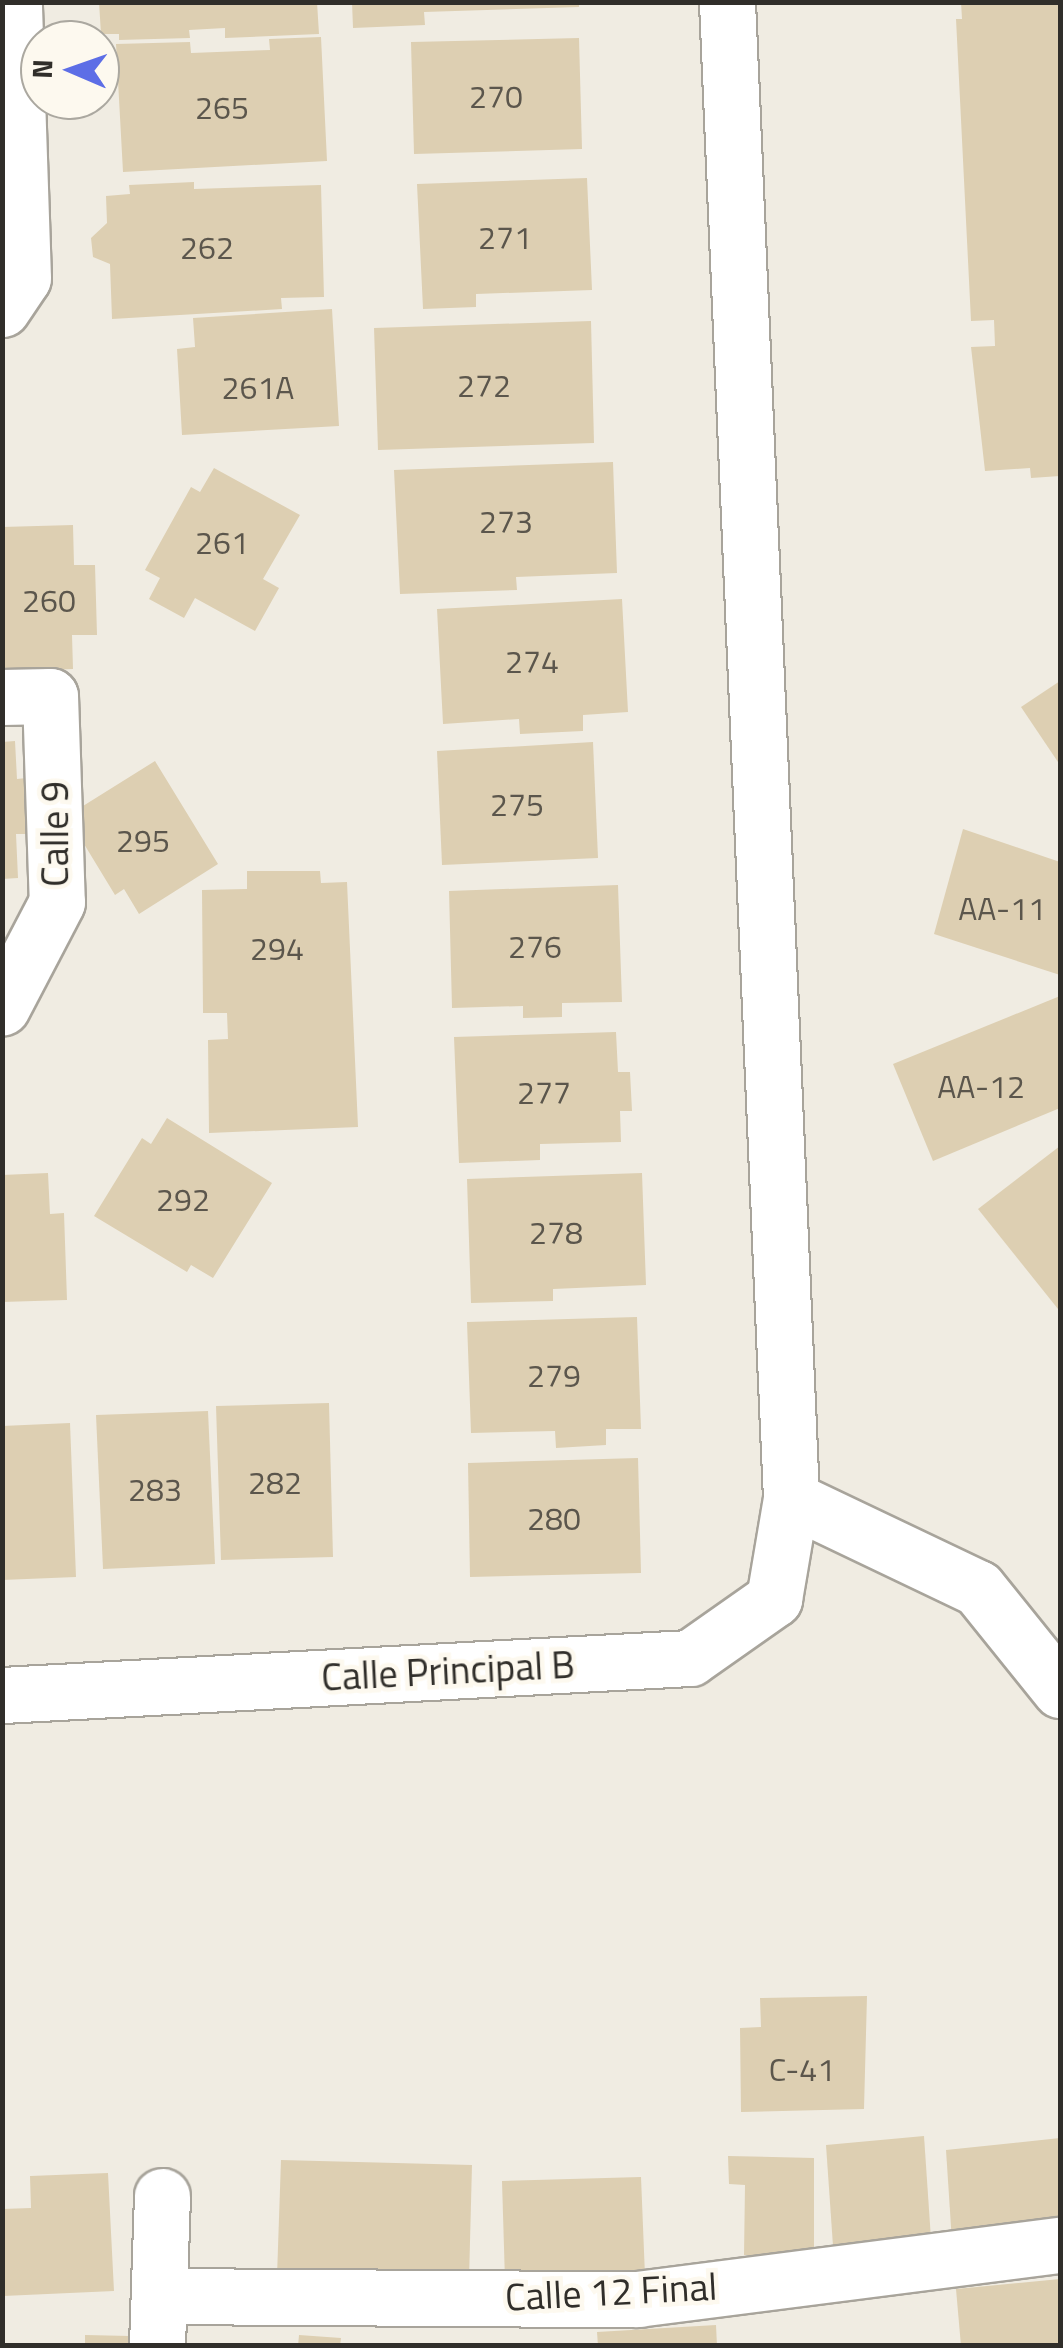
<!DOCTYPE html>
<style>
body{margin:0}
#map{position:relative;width:1063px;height:2348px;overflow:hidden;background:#f0ece2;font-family:"Titillium Web",sans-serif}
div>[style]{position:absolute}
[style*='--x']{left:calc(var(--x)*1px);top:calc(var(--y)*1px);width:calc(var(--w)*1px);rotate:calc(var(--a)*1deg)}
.building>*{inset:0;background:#ddcfb2}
.roads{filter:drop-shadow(2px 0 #a8a49b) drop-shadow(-2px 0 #a8a49b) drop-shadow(0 2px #a8a49b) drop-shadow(0 -2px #a8a49b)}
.minor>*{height:55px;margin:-27.5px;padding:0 27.5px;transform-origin:27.5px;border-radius:27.5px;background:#fff}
.tertiary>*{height:55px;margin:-27.5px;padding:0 27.5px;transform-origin:27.5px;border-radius:27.5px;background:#fff}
span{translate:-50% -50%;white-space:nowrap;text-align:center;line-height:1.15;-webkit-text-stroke:9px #fdf9ef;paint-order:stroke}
.number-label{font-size:32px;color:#5b564c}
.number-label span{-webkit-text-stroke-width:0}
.street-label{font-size:38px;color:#302e2a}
.frame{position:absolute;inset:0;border:5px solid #302e2a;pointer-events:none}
.north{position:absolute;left:20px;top:20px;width:100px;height:100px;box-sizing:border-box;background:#fdf9ef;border:2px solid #aba8a0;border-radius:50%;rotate:272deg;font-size:28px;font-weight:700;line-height:40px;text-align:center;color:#302e2a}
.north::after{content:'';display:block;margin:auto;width:35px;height:45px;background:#5d6ee6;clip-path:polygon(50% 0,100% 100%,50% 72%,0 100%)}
</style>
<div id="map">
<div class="building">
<i style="clip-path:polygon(99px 2px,317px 2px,319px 34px,225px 38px,225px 28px,189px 30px,190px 38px,119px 40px,119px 34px,101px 34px)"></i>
<i style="clip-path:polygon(352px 2px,579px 2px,579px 7px,424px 12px,425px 25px,353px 28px)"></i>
<i style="clip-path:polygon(961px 2px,1060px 2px,1060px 476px,1031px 478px,1030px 468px,985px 471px,971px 347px,995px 346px,994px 320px,971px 321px,956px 19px,962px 19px)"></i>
<i style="clip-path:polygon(321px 37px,327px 161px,123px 172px,116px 44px,190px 42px,191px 53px,270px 50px,269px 39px)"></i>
<i style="clip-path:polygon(579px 38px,582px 149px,414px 154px,411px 42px)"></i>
<i style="clip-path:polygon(587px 178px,592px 290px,476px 294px,476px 307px,423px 309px,417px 184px)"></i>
<i style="clip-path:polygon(194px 182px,194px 189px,321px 185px,324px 297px,281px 298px,282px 309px,112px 319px,110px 264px,93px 257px,91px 238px,107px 223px,106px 196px,130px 194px,129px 185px)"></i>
<i style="clip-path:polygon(332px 309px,339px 426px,182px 435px,177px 349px,195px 347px,193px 318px)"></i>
<i style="clip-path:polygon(591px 321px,594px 443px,378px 450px,374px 328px)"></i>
<i style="clip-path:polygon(613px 462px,617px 573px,516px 577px,517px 590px,400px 594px,394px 470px)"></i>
<i style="clip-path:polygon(214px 468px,300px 515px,263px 579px,279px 588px,255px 631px,195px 598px,184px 618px,149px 599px,160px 578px,145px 570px,191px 487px,200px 492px)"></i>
<i style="clip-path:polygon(73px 525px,74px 565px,95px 565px,97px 635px,72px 635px,73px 669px,2px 672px,2px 527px)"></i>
<i style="clip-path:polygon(622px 599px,628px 712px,583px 715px,583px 731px,520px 734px,519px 719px,443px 724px,437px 609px)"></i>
<i style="clip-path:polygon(1060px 681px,1060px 765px,1021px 707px)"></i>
<i style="clip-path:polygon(15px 741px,17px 779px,36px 777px,39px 834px,16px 834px,18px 878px,2px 879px,2px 742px)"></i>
<i style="clip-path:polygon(593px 742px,598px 858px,442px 865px,437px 751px)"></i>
<i style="clip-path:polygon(155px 761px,218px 864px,139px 914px,124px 889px,115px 895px,67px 816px)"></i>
<i style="clip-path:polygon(963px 829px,1060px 862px,1060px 975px,934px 934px)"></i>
<i style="clip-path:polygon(247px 871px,320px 871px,321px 883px,347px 882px,358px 1127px,209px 1133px,208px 1040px,228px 1039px,227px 1013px,203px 1013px,202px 890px,247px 889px)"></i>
<i style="clip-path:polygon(618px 885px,622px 1002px,562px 1003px,562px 1017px,523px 1018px,523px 1006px,452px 1008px,449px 891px)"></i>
<i style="clip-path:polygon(1060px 996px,1060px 1108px,933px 1161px,893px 1064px)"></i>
<i style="clip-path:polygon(616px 1032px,618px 1072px,630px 1072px,632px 1111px,620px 1111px,621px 1142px,540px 1144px,540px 1160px,459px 1163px,454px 1037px)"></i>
<i style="clip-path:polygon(167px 1118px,272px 1183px,213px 1278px,191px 1265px,187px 1272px,94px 1216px,142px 1138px,151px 1144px)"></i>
<i style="clip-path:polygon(1060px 1146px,1060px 1307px,1058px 1309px,978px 1209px)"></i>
<i style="clip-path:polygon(48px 1173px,50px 1214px,64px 1213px,67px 1300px,2px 1302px,2px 1175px)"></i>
<i style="clip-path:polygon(642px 1173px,646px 1285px,553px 1289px,553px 1301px,471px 1303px,467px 1179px)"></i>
<i style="clip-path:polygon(637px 1317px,641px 1429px,606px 1429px,606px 1445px,556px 1448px,555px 1431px,471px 1433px,467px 1322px)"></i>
<i style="clip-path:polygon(329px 1403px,333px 1557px,221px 1560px,216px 1406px)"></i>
<i style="clip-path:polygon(208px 1411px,215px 1564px,103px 1569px,96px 1415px)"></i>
<i style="clip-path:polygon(70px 1423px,76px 1577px,2px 1580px,2px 1426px)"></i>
<i style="clip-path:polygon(638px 1458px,641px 1573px,470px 1577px,468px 1463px)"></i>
<i style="clip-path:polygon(867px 1996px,864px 2109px,741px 2112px,740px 2028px,761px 2027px,760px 1998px)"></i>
<i style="clip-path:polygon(924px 2136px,931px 2239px,833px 2246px,826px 2145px)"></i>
<i style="clip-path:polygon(1060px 2138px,1060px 2231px,952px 2242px,946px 2150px)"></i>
<i style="clip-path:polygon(728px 2156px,814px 2158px,814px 2257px,744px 2255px,745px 2185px,729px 2184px)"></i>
<i style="clip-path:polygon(281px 2160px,472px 2165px,469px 2280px,277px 2276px)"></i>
<i style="clip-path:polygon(108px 2173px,114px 2291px,3px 2296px,2px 2209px,31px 2208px,30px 2176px)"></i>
<i style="clip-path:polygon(641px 2177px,645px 2276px,505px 2281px,502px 2181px)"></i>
<i style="clip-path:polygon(1060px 2279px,1060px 2346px,961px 2346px,956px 2289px)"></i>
<i style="clip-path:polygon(716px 2325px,717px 2346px,598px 2346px,597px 2332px)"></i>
<i style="clip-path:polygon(85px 2335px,130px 2336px,129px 2346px,85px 2346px)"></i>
<i style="clip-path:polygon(299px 2335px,341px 2338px,340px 2346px,298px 2346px)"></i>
</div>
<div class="roads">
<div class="minor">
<i style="--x:2;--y:309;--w:37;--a:-56"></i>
<i style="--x:23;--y:278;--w:276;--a:-91.9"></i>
<i style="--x:2;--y:697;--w:48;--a:-1.2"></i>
<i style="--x:50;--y:696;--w:206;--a:88.1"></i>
<i style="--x:57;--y:902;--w:119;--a:117.6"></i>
<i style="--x:2;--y:1695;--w:689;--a:-3.08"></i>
<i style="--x:690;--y:1658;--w:103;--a:-35.1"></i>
<i style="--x:774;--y:1599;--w:101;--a:-80.4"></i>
<i style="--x:791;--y:1499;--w:207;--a:25.5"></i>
<i style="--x:978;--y:1588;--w:131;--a:51.2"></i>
<i style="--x:160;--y:2296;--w:477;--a:0.4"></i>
<i style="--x:637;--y:2299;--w:426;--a:-7.3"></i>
<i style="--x:157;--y:2346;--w:150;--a:-88.1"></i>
</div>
<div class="tertiary">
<i style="--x:727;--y:2;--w:1498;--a:87.55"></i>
</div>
</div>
<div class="number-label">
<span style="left:496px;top:96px">270</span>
<span style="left:222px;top:107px">265</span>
<span style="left:505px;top:237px">271</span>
<span style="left:207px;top:247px">262</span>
<span style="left:484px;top:385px">272</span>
<span style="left:258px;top:387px">261A</span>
<span style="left:506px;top:521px">273</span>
<span style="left:222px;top:542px">261</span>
<span style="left:49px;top:600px">260</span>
<span style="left:532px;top:661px">274</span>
<span style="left:517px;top:804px">275</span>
<span style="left:143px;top:840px">295</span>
<span style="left:1002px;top:908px">AA-11</span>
<span style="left:535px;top:946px">276</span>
<span style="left:277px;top:948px">294</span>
<span style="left:981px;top:1086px">AA-12</span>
<span style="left:544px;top:1092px">277</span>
<span style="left:183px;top:1199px">292</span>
<span style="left:556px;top:1232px">278</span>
<span style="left:554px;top:1375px">279</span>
<span style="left:275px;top:1482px">282</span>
<span style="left:155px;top:1489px">283</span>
<span style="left:554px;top:1518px">280</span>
<span style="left:802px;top:2069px">C-41</span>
</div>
<div class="street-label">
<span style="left:55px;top:834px;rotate:-90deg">Calle 9</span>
<span style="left:448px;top:1671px;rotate:-3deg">Calle Principal B</span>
<span style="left:611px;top:2292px;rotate:-3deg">Calle 12 Final</span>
</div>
<div class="frame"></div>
<div class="north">N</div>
</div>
